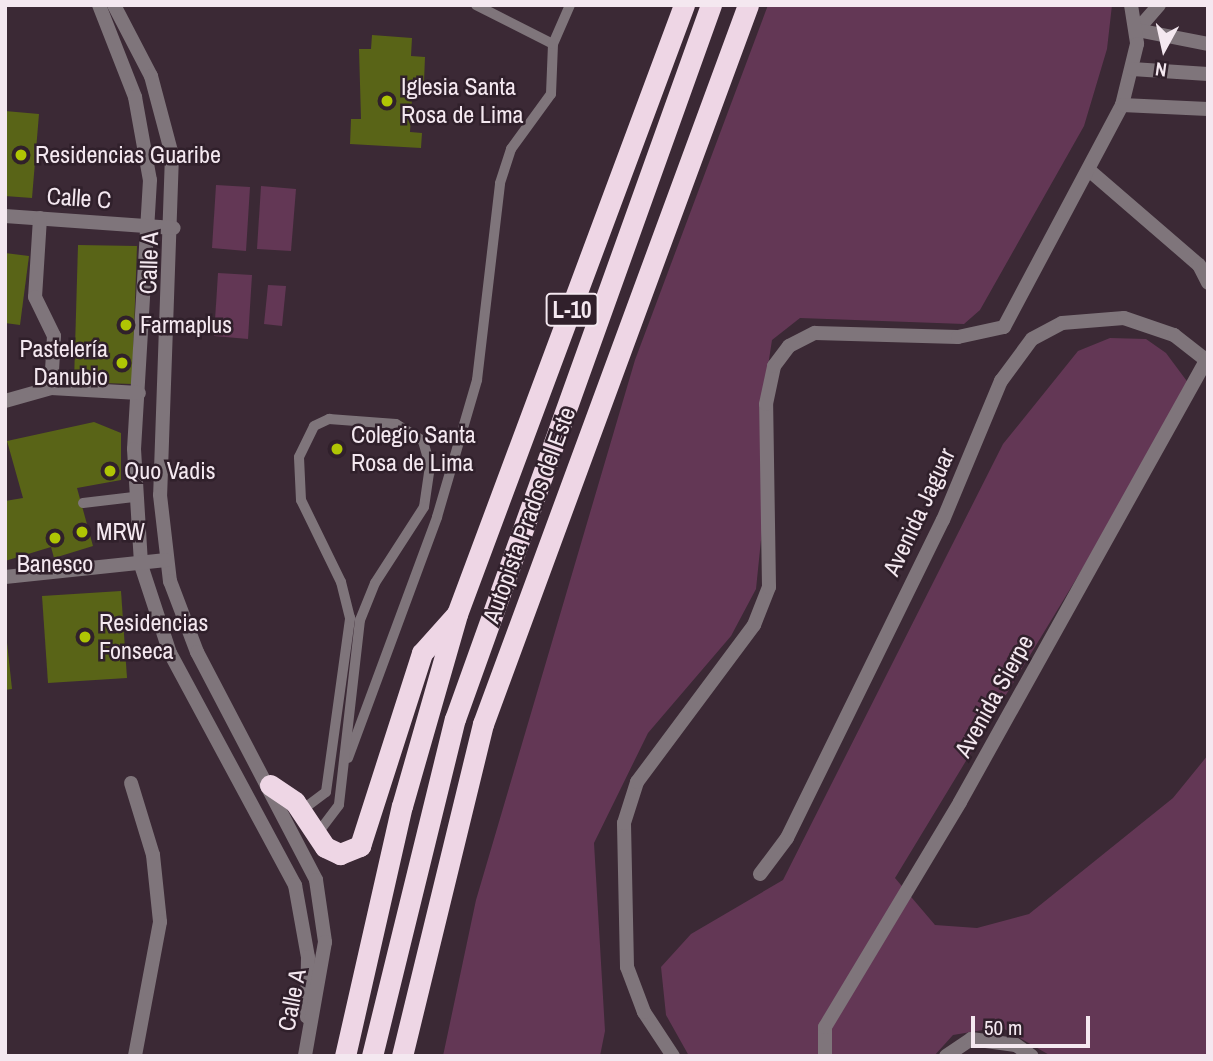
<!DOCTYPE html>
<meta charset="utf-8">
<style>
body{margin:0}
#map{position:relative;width:1213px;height:1061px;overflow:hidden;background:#3b2935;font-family:"Archivo Narrow",sans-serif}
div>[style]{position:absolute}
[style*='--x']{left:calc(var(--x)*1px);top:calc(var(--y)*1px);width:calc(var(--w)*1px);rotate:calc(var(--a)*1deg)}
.green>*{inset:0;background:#633755}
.building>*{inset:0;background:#596417}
.service>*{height:10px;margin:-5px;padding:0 5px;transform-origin:5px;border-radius:5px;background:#7f757b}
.minor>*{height:14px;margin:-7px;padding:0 7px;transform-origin:7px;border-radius:7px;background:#7f757b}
.tertiary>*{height:14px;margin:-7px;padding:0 7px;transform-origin:7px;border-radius:7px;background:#7f757b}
.motorway>*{height:21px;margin:-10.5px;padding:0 10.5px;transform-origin:10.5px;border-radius:10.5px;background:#eed6e5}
.dots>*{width:19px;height:19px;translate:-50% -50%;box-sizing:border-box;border:4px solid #30202b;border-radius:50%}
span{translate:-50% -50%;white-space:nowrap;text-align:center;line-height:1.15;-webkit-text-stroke:5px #30202b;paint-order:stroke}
.shield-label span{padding:2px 5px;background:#30202b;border:2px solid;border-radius:5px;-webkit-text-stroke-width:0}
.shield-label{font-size:23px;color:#f4e8f0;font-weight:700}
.poi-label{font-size:24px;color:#f4e8f0}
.left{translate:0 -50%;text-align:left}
.right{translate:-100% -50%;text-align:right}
.street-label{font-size:24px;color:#f4e8f0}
.frame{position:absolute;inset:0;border:7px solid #f4e8f0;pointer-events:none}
.north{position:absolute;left:1129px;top:14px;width:70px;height:70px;-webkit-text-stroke:5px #30202b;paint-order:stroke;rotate:188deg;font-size:19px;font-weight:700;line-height:28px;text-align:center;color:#f4e8f0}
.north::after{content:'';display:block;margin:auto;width:24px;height:32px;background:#f4e8f0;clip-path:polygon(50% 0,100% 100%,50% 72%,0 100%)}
.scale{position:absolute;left:971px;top:1016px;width:119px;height:32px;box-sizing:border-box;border:4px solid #f4e8f0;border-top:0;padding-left:9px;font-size:21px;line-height:24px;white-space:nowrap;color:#f4e8f0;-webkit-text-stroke:5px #30202b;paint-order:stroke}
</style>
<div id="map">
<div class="green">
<i style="clip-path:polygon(768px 5px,1112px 5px,1107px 49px,1084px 126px,980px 310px,964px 324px,800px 318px,772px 340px,762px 405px,765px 501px,756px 589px,731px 636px,648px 733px,594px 843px,605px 1031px,600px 1056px,443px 1056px,476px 900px,635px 360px)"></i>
<i style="clip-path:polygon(216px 185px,250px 187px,246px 251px,212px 248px)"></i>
<i style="clip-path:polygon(261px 186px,296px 189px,291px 251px,257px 249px)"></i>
<i style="clip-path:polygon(218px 273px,252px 275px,248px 339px,214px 336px)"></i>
<i style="clip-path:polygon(268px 285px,286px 286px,282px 326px,264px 324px)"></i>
<i style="clip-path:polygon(1110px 338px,1146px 339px,1166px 353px,1192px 388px,895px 878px,935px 925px,977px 928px,1029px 914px,1173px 798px,1208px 755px,1208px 1056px,1051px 1056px,1001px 1027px,953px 1035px,934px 1056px,689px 1056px,666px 1015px,661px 967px,691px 934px,783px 880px,1003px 444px,1078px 351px)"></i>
</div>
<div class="building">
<i style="clip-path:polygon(372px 35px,412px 38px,411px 56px,425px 57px,424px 82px,413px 81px,410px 132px,422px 133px,421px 148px,350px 144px,351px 119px,361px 119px,359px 49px,371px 49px)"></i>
<i style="clip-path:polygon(5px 111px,39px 114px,32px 198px,5px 196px)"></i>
<i style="clip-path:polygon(78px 245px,137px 246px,132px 384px,74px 382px)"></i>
<i style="clip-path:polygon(5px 253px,29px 256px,20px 325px,5px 323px)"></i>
<i style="clip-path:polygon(94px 422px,121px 433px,121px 480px,77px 488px,93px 546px,54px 558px,51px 547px,5px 561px,5px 501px,23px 498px,7px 441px)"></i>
<i style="clip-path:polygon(121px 591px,127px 678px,48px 683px,42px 596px)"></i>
<i style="clip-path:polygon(5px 624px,12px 689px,5px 690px)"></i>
</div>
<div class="service">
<i style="--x:476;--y:5;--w:86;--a:26.9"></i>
<i style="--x:83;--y:503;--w:51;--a:-6.7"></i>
<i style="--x:348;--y:758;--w:257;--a:-69.7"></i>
<i style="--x:437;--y:517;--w:143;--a:-73.7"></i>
<i style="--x:477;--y:380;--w:198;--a:-83.3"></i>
<i style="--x:500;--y:183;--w:36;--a:-72"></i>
<i style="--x:511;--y:149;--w:68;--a:-54"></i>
<i style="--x:551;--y:94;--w:50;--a:-87.7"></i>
<i style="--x:553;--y:44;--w:43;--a:-66.4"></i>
<i style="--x:302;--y:810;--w:30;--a:-37"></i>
<i style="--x:326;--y:792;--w:176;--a:-82.1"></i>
<i style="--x:350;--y:618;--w:37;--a:-104"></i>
<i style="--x:341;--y:582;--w:91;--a:-116"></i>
<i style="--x:301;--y:500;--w:43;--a:-92.7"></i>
<i style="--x:299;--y:457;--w:34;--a:-64"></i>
<i style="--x:314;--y:426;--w:17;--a:-25"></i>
<i style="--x:329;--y:419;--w:67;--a:4.3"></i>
<i style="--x:396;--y:424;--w:32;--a:32"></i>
<i style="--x:423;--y:441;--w:26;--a:74"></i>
<i style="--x:430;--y:466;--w:41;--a:98.3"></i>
<i style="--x:424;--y:507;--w:90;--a:122.8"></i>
<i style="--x:375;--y:583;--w:40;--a:112"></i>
<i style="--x:360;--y:620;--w:186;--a:96.5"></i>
<i style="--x:339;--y:805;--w:38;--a:127"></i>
</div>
<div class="minor">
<i style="--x:99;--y:5;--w:99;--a:68.6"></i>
<i style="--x:135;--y:97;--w:84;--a:79.8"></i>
<i style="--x:150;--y:180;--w:269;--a:93.4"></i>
<i style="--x:134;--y:449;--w:116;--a:86.5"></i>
<i style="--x:141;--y:565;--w:93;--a:71.8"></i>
<i style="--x:170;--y:653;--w:264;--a:61.7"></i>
<i style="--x:295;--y:885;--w:73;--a:79.8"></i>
<i style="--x:308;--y:957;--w:60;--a:91"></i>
<i style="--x:114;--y:5;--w:80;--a:62.5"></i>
<i style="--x:151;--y:76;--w:82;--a:75.1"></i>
<i style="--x:172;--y:155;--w:340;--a:92"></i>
<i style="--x:160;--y:495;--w:87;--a:83.4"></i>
<i style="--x:170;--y:581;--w:76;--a:69.2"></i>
<i style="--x:197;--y:652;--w:257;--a:62.4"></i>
<i style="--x:316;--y:880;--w:63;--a:81.7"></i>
<i style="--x:325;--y:942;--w:116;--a:100"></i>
<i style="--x:1159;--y:5;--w:33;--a:131"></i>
<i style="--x:1137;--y:30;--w:72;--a:11.2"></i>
<i style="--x:1090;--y:171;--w:144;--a:40.8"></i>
<i style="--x:1199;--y:265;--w:20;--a:63"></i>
<i style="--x:5;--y:216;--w:169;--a:4.1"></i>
<i style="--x:40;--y:218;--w:79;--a:93.6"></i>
<i style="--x:35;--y:297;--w:43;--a:64"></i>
<i style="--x:54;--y:336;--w:52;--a:93.3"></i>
<i style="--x:5;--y:401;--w:48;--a:-15.8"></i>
<i style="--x:51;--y:388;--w:88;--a:3.3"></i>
<i style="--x:5;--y:577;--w:162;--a:-6"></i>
<i style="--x:131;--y:783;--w:75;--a:73"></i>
<i style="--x:153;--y:855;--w:67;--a:84"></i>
<i style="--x:160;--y:922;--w:136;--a:100.6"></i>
<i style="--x:760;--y:874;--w:45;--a:-53.1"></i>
<i style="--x:787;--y:838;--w:354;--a:-63.9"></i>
<i style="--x:943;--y:520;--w:151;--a:-67.4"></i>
<i style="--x:1001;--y:381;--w:52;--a:-53.6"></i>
<i style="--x:1032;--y:339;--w:34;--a:-28"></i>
<i style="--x:1062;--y:323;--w:62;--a:-4.6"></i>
<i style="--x:1124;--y:318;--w:53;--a:18.8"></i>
<i style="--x:1174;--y:335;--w:41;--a:38"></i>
<i style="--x:673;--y:1056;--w:53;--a:-123.4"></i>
<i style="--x:644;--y:1012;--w:48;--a:-110.7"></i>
<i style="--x:627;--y:967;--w:144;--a:-91.2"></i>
<i style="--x:624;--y:823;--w:43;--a:-72.4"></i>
<i style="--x:637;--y:782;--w:196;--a:-53.3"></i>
<i style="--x:754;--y:625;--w:41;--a:-68.5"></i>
<i style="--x:769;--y:587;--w:183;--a:-90.9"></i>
<i style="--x:766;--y:404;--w:39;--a:-78"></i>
<i style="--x:774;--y:366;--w:25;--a:-53"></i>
<i style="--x:789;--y:346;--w:29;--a:-27"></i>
<i style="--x:815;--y:333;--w:143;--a:1.6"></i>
<i style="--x:958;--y:337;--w:47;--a:-12.3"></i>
<i style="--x:1004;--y:327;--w:251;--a:-62"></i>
<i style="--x:825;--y:1056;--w:29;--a:-90"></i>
<i style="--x:825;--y:1027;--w:262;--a:-59"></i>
<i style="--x:960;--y:802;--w:509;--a:-60.87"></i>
<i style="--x:946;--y:1056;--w:30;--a:-34"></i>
<i style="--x:971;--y:1039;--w:45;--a:7.6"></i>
<i style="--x:1016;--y:1045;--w:19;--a:35"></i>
</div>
<div class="tertiary">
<i style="--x:1131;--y:5;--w:39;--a:81"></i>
<i style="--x:1137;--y:44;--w:63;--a:103.8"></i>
<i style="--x:1122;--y:105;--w:86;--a:2.7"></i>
<i style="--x:1132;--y:69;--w:76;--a:3.8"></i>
</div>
<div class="motorway">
<i style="--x:270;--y:785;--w:30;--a:34"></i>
<i style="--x:295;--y:802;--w:54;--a:56.3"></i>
<i style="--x:325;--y:847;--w:17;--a:25"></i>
<i style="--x:340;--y:854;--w:22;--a:-22"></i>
<i style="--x:360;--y:846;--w:203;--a:-72.2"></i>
<i style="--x:422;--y:653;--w:51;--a:-48.2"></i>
<i style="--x:345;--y:1056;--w:256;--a:-77.2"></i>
<i style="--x:402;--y:806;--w:200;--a:-74"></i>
<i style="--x:457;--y:614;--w:650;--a:-69.56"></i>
<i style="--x:372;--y:1056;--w:347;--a:-76.2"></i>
<i style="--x:455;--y:719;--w:759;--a:-70.28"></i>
<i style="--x:402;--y:1056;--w:342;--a:-76.3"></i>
<i style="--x:483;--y:724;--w:766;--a:-69.77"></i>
</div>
<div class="dots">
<i style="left:387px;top:101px;background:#afc504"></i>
<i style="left:21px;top:155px;background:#afc504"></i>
<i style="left:126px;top:325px;background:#afc504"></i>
<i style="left:122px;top:363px;background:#afc504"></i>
<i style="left:337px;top:449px;background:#afc504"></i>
<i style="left:110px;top:471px;background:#afc504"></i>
<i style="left:82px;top:532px;background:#afc504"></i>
<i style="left:55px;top:538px;background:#afc504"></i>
<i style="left:85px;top:637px;background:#afc504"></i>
</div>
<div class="shield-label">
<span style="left:572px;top:310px">L-10</span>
</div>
<div class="poi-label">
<span class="left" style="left:401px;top:101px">Iglesia Santa<br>Rosa de Lima</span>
<span class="left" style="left:35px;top:155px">Residencias Guaribe</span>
<span class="left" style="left:140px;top:325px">Farmaplus</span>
<span class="right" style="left:108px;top:363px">Pastelería<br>Danubio</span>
<span class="left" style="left:351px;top:449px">Colegio Santa<br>Rosa de Lima</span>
<span class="left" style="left:124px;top:471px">Quo Vadis</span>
<span class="left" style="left:96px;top:532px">MRW</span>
<span style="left:55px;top:564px">Banesco</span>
<span class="left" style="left:99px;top:637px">Residencias<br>Fonseca</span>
</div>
<div class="street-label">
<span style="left:79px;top:198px;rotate:4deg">Calle C</span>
<span style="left:149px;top:263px;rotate:-88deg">Calle A</span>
<span style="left:919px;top:512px;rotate:-65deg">Avenida Jaguar</span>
<span style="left:529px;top:515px;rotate:-70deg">Autopista Prados del Este</span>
<span style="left:994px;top:696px;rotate:-61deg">Avenida Sierpe</span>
<span style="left:292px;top:1000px;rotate:-79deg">Calle A</span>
</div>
<div class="frame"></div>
<div class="north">N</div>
<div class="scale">50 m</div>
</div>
